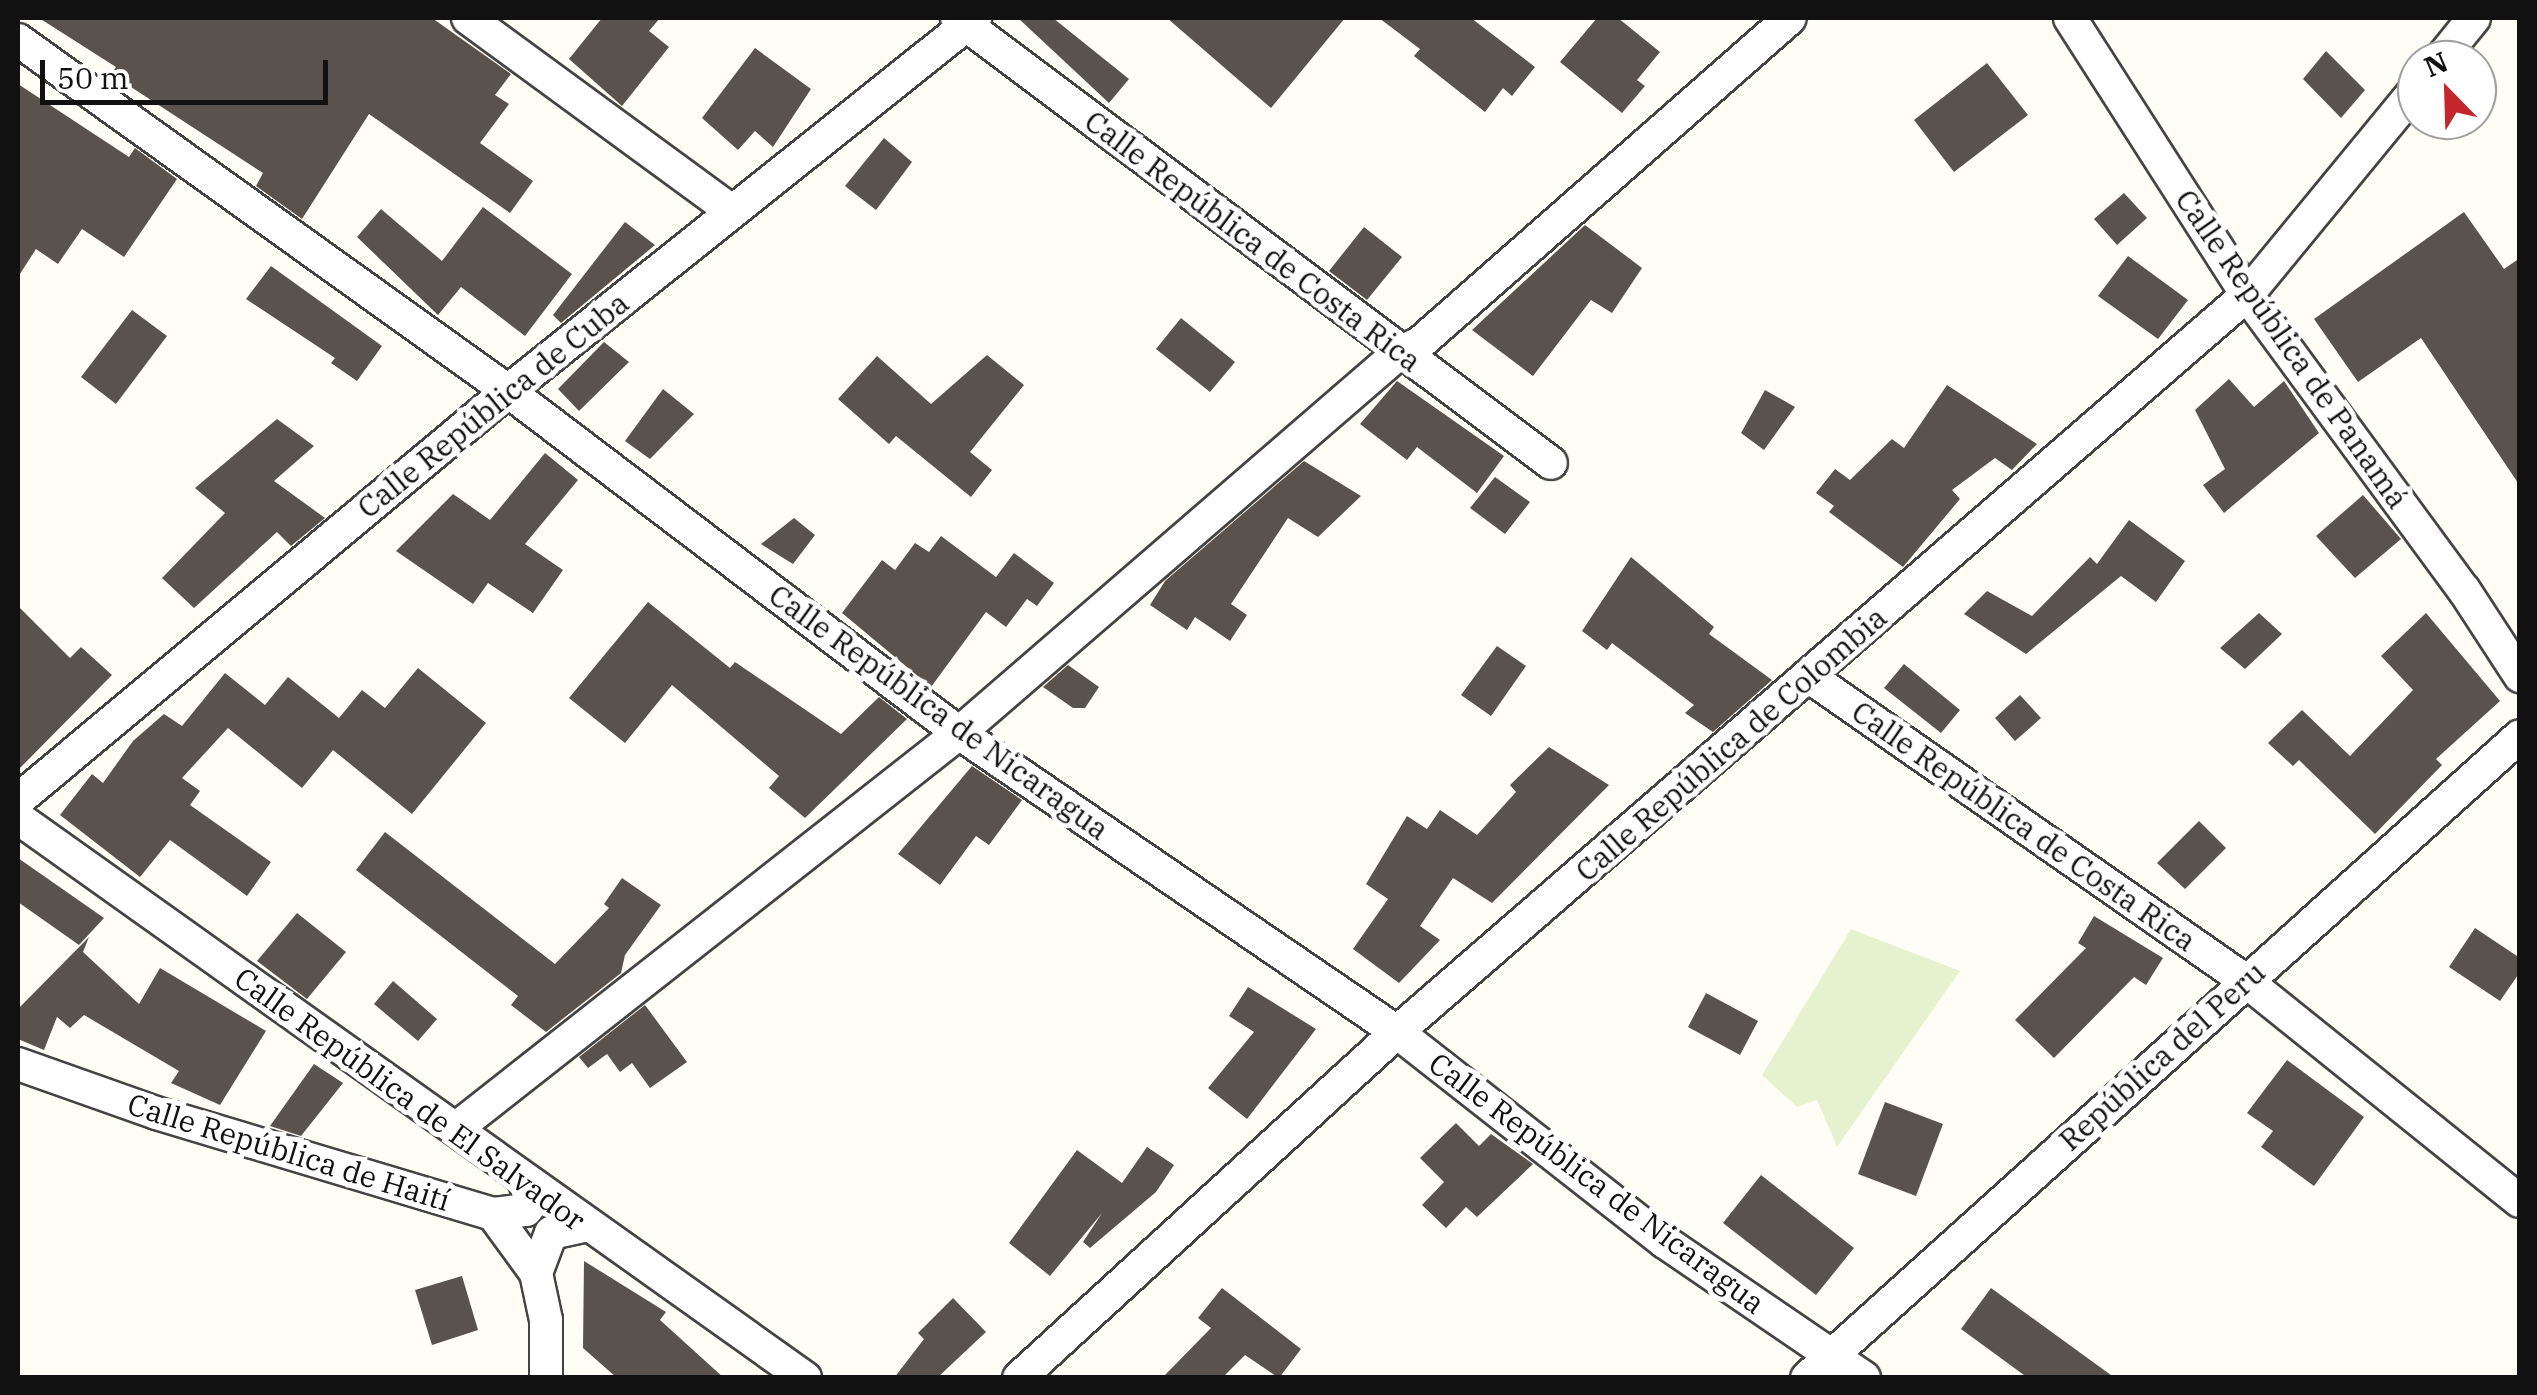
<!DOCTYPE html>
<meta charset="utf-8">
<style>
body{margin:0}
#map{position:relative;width:2537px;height:1395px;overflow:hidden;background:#fffdf5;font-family:"IBM Plex Serif",serif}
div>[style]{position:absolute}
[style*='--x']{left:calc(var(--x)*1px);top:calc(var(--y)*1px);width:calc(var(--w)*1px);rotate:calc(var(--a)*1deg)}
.pitch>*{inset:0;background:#e6f2cf}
.building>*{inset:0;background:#5a524d}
.roads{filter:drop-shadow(2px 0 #444) drop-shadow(-2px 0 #444) drop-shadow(0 2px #444) drop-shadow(0 -2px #444)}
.minor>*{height:32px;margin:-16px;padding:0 16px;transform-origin:16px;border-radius:16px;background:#fff}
span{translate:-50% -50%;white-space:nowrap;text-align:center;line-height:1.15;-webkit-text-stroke:10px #fff;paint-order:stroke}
.street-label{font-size:30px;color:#111}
.frame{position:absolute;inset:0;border:20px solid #111;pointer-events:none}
.north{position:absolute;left:2397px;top:40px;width:100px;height:100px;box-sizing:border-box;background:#fff;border:2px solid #a0a0a0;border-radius:50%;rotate:337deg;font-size:28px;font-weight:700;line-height:40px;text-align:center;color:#111}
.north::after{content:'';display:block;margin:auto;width:35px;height:45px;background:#c4262e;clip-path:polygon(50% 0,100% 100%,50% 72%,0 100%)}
.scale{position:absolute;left:40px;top:60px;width:288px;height:45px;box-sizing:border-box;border:5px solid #111;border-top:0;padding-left:12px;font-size:30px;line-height:35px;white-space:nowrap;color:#111;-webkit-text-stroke:8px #fff;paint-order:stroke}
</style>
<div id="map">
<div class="pitch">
<i style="clip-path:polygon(1851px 929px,1960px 971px,1837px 1147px,1817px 1100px,1797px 1107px,1762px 1075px)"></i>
</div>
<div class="building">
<i style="clip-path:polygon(39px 18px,432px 18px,511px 74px,495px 95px,509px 104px,480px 143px,533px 181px,510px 213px,369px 114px,302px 219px,256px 186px,263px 173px,111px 74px,116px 67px)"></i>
<i style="clip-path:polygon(602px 18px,660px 18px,649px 31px,669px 47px,622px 106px,569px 59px)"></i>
<i style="clip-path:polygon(1018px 18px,1053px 18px,1129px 79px,1109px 103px)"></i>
<i style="clip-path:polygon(1167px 18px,1345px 18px,1271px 108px)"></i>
<i style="clip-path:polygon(1379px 18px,1471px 18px,1535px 67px,1512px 96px,1503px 88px,1485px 112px,1414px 56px,1420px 49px)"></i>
<i style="clip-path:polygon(1597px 18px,1618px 18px,1660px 52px,1637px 80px,1645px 86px,1622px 113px,1560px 62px)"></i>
<i style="clip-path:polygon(755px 48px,811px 89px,773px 147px,755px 131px,738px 150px,702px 118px)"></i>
<i style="clip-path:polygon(2326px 51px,2365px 90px,2341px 118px,2303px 79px)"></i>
<i style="clip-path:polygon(1987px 63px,2028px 115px,1954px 172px,1914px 120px)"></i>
<i style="clip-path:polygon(18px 84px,129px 157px,135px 148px,177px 179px,124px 257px,82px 229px,58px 264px,36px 249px,18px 277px)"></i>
<i style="clip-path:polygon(884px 138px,912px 162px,876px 210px,845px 186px)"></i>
<i style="clip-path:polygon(2124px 193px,2147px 218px,2117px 245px,2094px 219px)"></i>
<i style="clip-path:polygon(483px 207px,572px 274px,525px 336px,461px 287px,438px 315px,357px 237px,381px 209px,442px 261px)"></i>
<i style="clip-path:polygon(2464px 212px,2504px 269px,2520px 258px,2520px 486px,2421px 338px,2358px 382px,2314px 319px)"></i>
<i style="clip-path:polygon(625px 222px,655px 245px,561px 323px,553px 315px)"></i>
<i style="clip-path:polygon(1585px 225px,1642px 268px,1612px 313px,1591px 300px,1533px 376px,1472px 330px)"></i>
<i style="clip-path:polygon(1364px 227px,1402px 257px,1367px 300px,1329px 271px)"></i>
<i style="clip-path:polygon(2128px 256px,2188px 300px,2158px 339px,2098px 296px)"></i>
<i style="clip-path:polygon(271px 266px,382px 346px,357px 381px,331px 363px,335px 358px,246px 299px)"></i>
<i style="clip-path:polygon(132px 310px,167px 336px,116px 404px,81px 377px)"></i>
<i style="clip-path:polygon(1181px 318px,1235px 362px,1210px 392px,1156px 349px)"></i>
<i style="clip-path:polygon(604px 342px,629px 362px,579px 411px,558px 389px)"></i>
<i style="clip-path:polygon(987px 355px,1024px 385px,970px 452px,992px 470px,971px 497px,896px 436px,889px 444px,838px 399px,877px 356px,931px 404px)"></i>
<i style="clip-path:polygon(2229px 379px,2254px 407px,2284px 381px,2319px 433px,2224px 513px,2203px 485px,2225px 469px,2195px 410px)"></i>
<i style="clip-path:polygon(1397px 381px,1504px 456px,1477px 493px,1417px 447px,1407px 460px,1360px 424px)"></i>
<i style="clip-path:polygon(1947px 385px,2037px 444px,2012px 470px,1995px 458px,1952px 490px,1960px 499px,1903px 567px,1829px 512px,1834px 506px,1816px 493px,1835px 469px,1850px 480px,1892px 439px,1904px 448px)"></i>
<i style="clip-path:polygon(663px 389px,694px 414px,650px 459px,625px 441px)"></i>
<i style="clip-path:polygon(1765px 390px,1795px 407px,1764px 450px,1741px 433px)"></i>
<i style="clip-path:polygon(277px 419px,314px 446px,274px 481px,325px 518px,291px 546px,277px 532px,194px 608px,162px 578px,225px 513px,195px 488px)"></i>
<i style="clip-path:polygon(545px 453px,578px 480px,525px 544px,563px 570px,533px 613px,488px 583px,473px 604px,396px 551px,453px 494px,490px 520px)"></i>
<i style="clip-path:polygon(1304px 461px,1361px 496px,1318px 537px,1288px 518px,1231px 604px,1247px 615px,1230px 641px,1195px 617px,1187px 630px,1150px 605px,1165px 581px)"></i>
<i style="clip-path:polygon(1495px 477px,1530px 502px,1505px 534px,1470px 508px)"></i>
<i style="clip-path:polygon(2363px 495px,2401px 539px,2355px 578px,2316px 536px)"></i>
<i style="clip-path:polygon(794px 518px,815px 535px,793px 564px,761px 544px)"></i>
<i style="clip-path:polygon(2129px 520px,2185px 561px,2156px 602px,2121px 576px,2026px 654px,1964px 614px,1987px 591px,2032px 616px,2090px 557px,2097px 564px)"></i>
<i style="clip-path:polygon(941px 536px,996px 577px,1014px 553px,1054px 583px,1037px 606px,1027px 599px,1006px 627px,986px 612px,931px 687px,842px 613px,882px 560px,895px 570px,915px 543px,929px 552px)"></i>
<i style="clip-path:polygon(1631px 557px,1714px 627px,1709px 634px,1772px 680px,1713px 732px,1685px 713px,1694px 705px,1612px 643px,1607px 650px,1582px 631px)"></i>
<i style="clip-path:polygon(648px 602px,730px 668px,735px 662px,841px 734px,879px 697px,907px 719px,805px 818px,769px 788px,779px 776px,672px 685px,625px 743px,569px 698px)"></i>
<i style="clip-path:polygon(18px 606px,70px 658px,81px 647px,112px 675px,18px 770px)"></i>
<i style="clip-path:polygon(2259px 613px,2282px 634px,2245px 669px,2220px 648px)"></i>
<i style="clip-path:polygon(2426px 613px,2500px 701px,2436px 759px,2442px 765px,2375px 834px,2299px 760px,2293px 766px,2268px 743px,2302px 710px,2350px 756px,2413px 690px,2381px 656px)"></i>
<i style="clip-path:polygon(1497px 646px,1526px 666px,1491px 716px,1461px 695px)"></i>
<i style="clip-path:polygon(1904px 664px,1960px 710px,1941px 733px,1884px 688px)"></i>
<i style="clip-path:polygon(1068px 665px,1099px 687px,1085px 708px,1073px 708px,1043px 687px)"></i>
<i style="clip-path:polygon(418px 668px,486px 723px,412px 814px,333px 750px,302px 788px,228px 728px,182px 778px,200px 791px,190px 805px,271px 862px,247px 896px,170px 840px,140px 877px,60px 815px,92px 774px,103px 783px,133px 741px,164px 714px,182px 726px,225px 673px,265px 705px,288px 677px,339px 718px,362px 690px,385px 708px)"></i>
<i style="clip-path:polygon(2020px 695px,2041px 718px,2015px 741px,1995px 718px)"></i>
<i style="clip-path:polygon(1549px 747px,1609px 785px,1492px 903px,1453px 878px,1420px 926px,1440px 940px,1399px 983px,1353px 949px,1388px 899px,1366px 884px,1407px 816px,1427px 829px,1440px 810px,1477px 835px,1516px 792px,1510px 785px)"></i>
<i style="clip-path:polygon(972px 766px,1022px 800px,989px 845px,976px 836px,940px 885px,898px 854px)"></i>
<i style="clip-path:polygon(2199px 821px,2226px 848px,2185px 889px,2157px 863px)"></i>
<i style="clip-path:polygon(385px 832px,555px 964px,609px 908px,604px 904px,622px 878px,661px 905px,625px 955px,621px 973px,546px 1032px,511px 1005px,518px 996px,356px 870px)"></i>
<i style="clip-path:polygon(18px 858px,104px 918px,79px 945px,18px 902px)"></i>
<i style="clip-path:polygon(297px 913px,346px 952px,307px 999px,257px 961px)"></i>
<i style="clip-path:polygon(2094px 916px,2163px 958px,2146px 985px,2134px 977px,2054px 1058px,2015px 1020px,2086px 948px,2078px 943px)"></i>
<i style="clip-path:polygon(2475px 928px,2520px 958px,2520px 972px,2500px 1001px,2449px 967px)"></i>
<i style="clip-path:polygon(89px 937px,83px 952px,139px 1004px,160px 968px,266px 1031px,220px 1105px,171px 1083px,179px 1071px,84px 1015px,70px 1028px,57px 1017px,44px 1050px,18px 1039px,18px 1009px)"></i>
<i style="clip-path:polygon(393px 981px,437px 1019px,418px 1041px,374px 1004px)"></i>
<i style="clip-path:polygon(1248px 987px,1316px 1029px,1247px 1119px,1208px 1088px,1254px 1032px,1229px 1016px)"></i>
<i style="clip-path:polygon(1706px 993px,1758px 1021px,1740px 1055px,1688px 1027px)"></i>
<i style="clip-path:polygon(645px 1005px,687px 1062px,650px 1088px,632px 1063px,620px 1072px,607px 1054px,588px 1068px,579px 1057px)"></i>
<i style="clip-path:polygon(2287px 1060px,2364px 1117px,2314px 1186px,2261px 1147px,2273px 1131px,2247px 1113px)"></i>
<i style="clip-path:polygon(314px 1064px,343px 1083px,301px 1136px,270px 1126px)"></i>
<i style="clip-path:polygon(1885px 1102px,1943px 1124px,1916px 1196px,1858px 1174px)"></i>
<i style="clip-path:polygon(1456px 1123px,1479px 1146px,1491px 1134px,1533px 1164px,1477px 1217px,1466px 1207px,1446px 1228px,1422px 1205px,1444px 1182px,1420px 1158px)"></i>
<i style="clip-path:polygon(1147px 1147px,1174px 1165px,1156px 1192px,1090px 1248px,1083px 1242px,1102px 1213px,1050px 1276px,1009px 1243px,1077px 1150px,1122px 1183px)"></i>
<i style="clip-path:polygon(1761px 1175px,1854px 1248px,1816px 1295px,1723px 1223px)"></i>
<i style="clip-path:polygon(584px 1261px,666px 1312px,660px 1320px,724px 1378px,617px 1378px,583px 1348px)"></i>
<i style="clip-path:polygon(462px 1276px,478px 1330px,432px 1345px,415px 1290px)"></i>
<i style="clip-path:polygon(1222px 1288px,1301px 1349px,1279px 1378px,1245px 1355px,1222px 1378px,1162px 1378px,1211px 1328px,1198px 1318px)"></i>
<i style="clip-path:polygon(1991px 1288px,2115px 1378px,2028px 1378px,1961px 1329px)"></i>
<i style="clip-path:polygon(953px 1298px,986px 1332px,937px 1378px,894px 1378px,924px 1339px,918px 1333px)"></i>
</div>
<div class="roads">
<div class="minor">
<i style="--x:468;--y:18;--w:327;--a:36.2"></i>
<i style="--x:957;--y:18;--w:742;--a:36.84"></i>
<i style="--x:2070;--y:18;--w:329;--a:57.4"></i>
<i style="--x:2247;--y:295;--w:366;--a:53.7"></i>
<i style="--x:2464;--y:590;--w:103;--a:56.9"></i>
<i style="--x:18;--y:40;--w:603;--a:35.62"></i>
<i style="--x:508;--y:391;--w:566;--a:37.17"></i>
<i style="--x:959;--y:733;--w:530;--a:34.32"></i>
<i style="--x:1397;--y:1032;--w:340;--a:38.1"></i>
<i style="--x:1665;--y:1242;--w:241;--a:34.3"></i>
<i style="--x:2440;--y:60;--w:54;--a:-51"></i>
<i style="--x:1810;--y:677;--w:532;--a:34.89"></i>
<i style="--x:2246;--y:981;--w:351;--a:38.8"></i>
<i style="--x:18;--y:800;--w:638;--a:-39.85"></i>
<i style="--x:508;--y:391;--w:598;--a:-38.61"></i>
<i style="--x:18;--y:818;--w:966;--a:35.43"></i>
<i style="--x:18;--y:1064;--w:146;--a:19.5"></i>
<i style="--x:156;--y:1113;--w:352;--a:16.7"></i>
<i style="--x:493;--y:1214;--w:33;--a:-7"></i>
<i style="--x:526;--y:1210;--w:10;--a:-53"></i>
<i style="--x:532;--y:1202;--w:20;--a:-110"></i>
<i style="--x:458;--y:1127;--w:637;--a:-38.18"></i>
<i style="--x:959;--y:733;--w:583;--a:-40.83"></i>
<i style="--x:1400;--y:352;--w:22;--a:-24"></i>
<i style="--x:1420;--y:343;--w:492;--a:-41.3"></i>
<i style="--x:493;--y:1214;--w:73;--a:53.9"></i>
<i style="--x:536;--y:1273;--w:48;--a:78"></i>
<i style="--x:546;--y:1320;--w:58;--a:90"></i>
<i style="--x:536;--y:1273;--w:43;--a:-69.4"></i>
<i style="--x:551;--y:1233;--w:34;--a:-12"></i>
<i style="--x:1019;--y:1378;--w:512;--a:-42.47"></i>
<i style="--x:1397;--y:1032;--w:1125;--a:-40.93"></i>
<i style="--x:2247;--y:295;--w:268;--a:-50.6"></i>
<i style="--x:1807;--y:1378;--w:959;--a:-42"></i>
</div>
</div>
<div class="street-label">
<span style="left:1253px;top:241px;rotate:37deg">Calle República de Costa Rica</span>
<span style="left:2292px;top:349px;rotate:55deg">Calle República de Panamá</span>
<span style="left:493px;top:405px;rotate:-39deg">Calle República de Cuba</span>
<span style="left:939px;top:712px;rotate:36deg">Calle República de Nicaragua</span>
<span style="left:1731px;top:744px;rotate:-41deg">Calle República de Colombia</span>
<span style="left:2024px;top:826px;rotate:35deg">Calle República de Costa Rica</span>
<span style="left:2162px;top:1056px;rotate:-42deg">República del Peru</span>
<span style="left:410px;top:1099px;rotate:36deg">Calle República de El Salvador</span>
<span style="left:289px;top:1152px;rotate:17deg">Calle República de Haití</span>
<span style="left:1597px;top:1183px;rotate:37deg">Calle República de Nicaragua</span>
</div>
<div class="frame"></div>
<div class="north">N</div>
<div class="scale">50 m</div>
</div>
